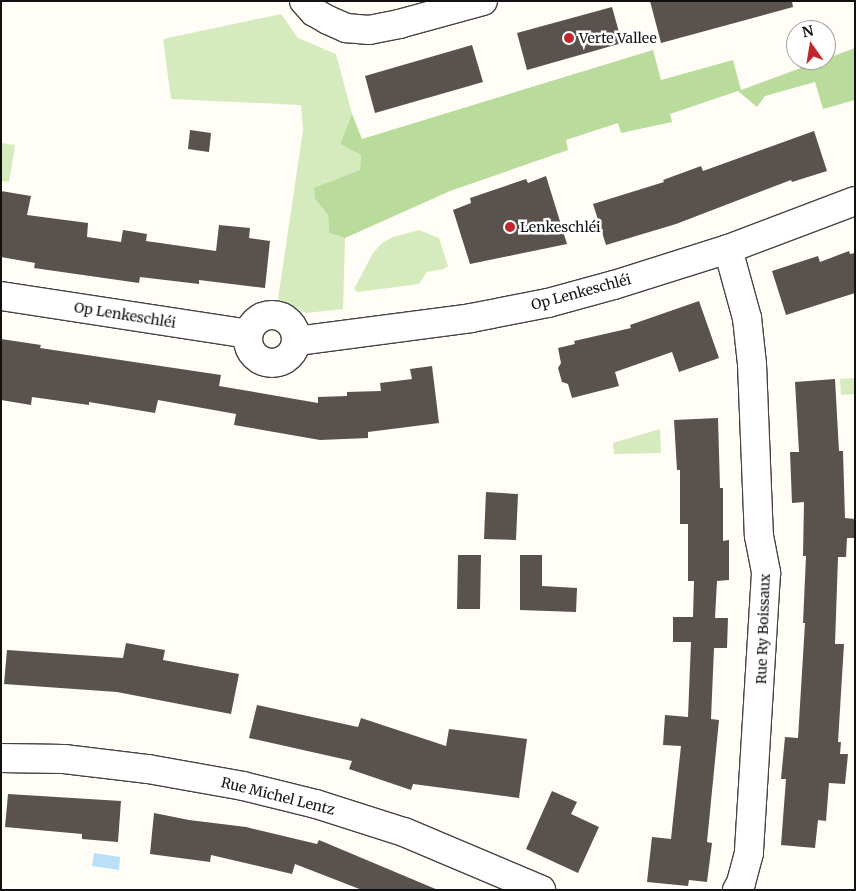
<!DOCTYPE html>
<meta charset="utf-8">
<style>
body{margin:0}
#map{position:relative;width:856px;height:891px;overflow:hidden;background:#fffdf5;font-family:Merriweather,serif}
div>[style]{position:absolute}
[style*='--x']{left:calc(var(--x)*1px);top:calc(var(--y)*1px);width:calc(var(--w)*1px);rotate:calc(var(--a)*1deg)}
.green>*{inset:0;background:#d5ebbd}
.forest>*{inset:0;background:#b9dc9c}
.water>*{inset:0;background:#b9e0f7}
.building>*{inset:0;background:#5a524d}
.roads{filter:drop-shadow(1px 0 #444) drop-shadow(-1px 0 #444) drop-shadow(0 1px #444) drop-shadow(0 -1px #444)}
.street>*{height:28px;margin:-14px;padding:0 14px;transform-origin:14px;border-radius:14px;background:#fff}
.street>.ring{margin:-14px;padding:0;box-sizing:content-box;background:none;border:28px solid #fff;border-radius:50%}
.dots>*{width:14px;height:14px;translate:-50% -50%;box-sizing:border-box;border:2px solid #fff;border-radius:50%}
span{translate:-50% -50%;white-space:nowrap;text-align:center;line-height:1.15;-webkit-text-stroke:5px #fff;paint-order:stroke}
.poi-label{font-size:14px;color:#111}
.left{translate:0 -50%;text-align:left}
.street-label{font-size:14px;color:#111}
.frame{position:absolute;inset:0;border:2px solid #111;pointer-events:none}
.north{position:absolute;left:786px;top:20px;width:50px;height:50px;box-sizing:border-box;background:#fff;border:1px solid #a0a0a0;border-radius:50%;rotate:347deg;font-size:14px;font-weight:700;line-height:20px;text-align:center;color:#111}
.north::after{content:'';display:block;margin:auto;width:18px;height:22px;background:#c4262e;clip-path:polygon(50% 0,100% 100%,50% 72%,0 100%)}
</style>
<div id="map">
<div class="green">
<i style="clip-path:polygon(281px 14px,298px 38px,336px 54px,352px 114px,340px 144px,361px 155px,360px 171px,315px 199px,328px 215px,329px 233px,345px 238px,343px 309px,306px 313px,278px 299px,303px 130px,301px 105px,171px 99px,163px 39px)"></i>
<i style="clip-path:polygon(1px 143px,15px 145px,9px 182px,1px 181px)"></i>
<i style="clip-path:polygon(419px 230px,439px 238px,448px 266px,444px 269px,427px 272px,419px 284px,358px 292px,354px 289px,373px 253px,382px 243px,393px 237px)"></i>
<i style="clip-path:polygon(855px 378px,855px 394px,841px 395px,840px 379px)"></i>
<i style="clip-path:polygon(660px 429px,661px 453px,614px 454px,613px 443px)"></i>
</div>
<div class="forest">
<i style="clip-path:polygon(855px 48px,855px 100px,823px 109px,815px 82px,765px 96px,757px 107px,738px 91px,670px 114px,672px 122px,621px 133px,618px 123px,566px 140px,568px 150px,450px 191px,345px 238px,329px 233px,328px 215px,315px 199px,314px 188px,360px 170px,361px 155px,340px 144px,352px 114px,362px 139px,653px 50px,661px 80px,733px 60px,741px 90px)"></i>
</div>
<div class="water">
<i style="clip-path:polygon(94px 853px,120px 857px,119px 870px,92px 866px)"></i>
</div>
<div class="building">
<i style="clip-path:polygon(650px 1px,792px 1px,793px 7px,661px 43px)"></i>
<i style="clip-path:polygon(612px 7px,622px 43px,527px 70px,517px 33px)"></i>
<i style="clip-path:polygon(472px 45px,483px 82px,375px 113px,365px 76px)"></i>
<i style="clip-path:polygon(190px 130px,211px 133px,209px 152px,188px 149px)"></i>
<i style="clip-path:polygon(814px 131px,827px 171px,792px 182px,791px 180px,676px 224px,606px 245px,593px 204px,664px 182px,663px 180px,701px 166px,703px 171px)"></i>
<i style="clip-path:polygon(546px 176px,567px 244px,470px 264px,453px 210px,471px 203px,470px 198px,526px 179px,528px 183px)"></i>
<i style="clip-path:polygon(1px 191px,31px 196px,27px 215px,88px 223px,87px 237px,121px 242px,123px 230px,147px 234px,146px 241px,216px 251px,219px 225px,250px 228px,249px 238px,270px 241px,265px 288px,199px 280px,199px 284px,140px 277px,139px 283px,34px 268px,35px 263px,1px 257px)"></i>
<i style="clip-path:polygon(849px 251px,850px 254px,855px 253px,855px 293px,786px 315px,772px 271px,818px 256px,820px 262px)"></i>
<i style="clip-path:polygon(699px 301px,719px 358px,679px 372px,672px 352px,615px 372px,619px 386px,572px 398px,568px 384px,562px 382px,558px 368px,561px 363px,558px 348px,575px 344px,574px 341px,631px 328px,630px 325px)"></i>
<i style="clip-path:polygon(1px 339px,41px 345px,40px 348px,221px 375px,219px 386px,318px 403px,318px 397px,347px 396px,347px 392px,381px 391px,380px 383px,412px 379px,410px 369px,432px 366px,439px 423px,368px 432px,368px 438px,320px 440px,234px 425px,236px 414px,158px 400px,155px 413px,89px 402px,89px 405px,32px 397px,31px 405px,1px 400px)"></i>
<i style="clip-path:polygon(835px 379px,839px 451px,843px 451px,845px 518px,855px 519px,855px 538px,847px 538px,846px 557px,838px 557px,835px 644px,844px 644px,838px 742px,841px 742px,840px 754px,848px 754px,845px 784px,829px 783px,826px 821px,818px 820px,815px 848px,781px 845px,786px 779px,781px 779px,785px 737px,798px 738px,805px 623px,803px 623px,806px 556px,803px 556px,804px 502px,792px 503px,790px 452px,799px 452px,795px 382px)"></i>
<i style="clip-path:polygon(718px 418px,720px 488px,723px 488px,723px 541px,729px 540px,729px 580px,717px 581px,715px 618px,728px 618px,727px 648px,714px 648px,711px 719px,719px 720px,707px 842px,712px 843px,707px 882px,689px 880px,688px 886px,647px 882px,652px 837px,671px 839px,681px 746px,663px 745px,665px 715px,688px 717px,691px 642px,673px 642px,673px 617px,693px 617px,694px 581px,688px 581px,688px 524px,680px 524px,680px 470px,677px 470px,674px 420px)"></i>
<i style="clip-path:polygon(486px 492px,518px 494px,516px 540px,484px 539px)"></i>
<i style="clip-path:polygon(458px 555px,481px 555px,480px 609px,457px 609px)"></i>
<i style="clip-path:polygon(520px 555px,542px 555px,542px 586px,577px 588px,576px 612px,520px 610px)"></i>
<i style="clip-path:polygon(126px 643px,165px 650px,163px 660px,239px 674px,231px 714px,117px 692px,4px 684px,7px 650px,123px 658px)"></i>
<i style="clip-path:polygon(257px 705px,358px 727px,361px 718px,446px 746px,449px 729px,527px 739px,519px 798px,413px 784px,411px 790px,349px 769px,352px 761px,249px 738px)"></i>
<i style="clip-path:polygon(552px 791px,577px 802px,571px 814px,599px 827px,578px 873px,526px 849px)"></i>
<i style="clip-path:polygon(8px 794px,121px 801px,118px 842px,82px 839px,82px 834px,5px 827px)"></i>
<i style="clip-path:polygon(154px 813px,189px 820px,246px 827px,317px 844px,319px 840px,438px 890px,362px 890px,295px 864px,292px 874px,211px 855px,210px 862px,150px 854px)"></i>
</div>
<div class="roads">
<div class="street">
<i style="--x:304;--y:1;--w:15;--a:48"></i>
<i style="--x:314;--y:12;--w:16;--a:30"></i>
<i style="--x:328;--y:20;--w:20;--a:24"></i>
<i style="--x:346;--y:28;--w:23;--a:5"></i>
<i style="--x:369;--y:30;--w:31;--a:-11"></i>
<i style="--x:399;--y:24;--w:87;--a:-15.3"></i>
<i style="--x:728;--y:249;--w:72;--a:74.6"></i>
<i style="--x:747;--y:318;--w:46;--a:83.8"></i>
<i style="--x:752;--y:364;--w:172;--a:87.7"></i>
<i style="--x:759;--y:536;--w:38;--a:79"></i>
<i style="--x:766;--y:573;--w:281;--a:93.5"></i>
<i style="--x:749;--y:853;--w:31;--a:105"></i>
<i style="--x:741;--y:883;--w:8;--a:120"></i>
<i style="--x:1;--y:296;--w:250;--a:8.7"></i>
<i class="ring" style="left:248px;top:315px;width:20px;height:20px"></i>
<i style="--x:297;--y:341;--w:176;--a:-7.5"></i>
<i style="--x:471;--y:318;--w:78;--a:-11"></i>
<i style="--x:548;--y:303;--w:68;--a:-15.3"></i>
<i style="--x:614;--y:285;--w:120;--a:-17.5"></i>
<i style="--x:728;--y:249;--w:136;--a:-20.7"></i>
<i style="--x:1;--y:758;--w:63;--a:0.9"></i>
<i style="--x:64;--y:759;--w:85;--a:6.8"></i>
<i style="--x:148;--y:769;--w:97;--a:10.1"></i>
<i style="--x:243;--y:786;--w:75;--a:13.9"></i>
<i style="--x:316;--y:804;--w:92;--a:17.7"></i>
<i style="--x:404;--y:832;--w:149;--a:22.9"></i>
</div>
</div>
<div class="dots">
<i style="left:569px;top:38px;background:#c4262e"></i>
<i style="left:510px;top:227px;background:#c4262e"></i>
</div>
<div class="poi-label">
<span class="left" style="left:579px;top:38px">Verte Vallee</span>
<span class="left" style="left:520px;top:227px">Lenkeschléi</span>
</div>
<div class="street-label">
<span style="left:581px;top:292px;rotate:-15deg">Op Lenkeschléi</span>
<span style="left:125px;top:315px;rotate:9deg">Op Lenkeschléi</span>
<span style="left:763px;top:629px;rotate:-88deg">Rue Ry Boissaux</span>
<span style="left:278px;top:796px;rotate:14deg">Rue Michel Lentz</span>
</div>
<div class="frame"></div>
<div class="north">N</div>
</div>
